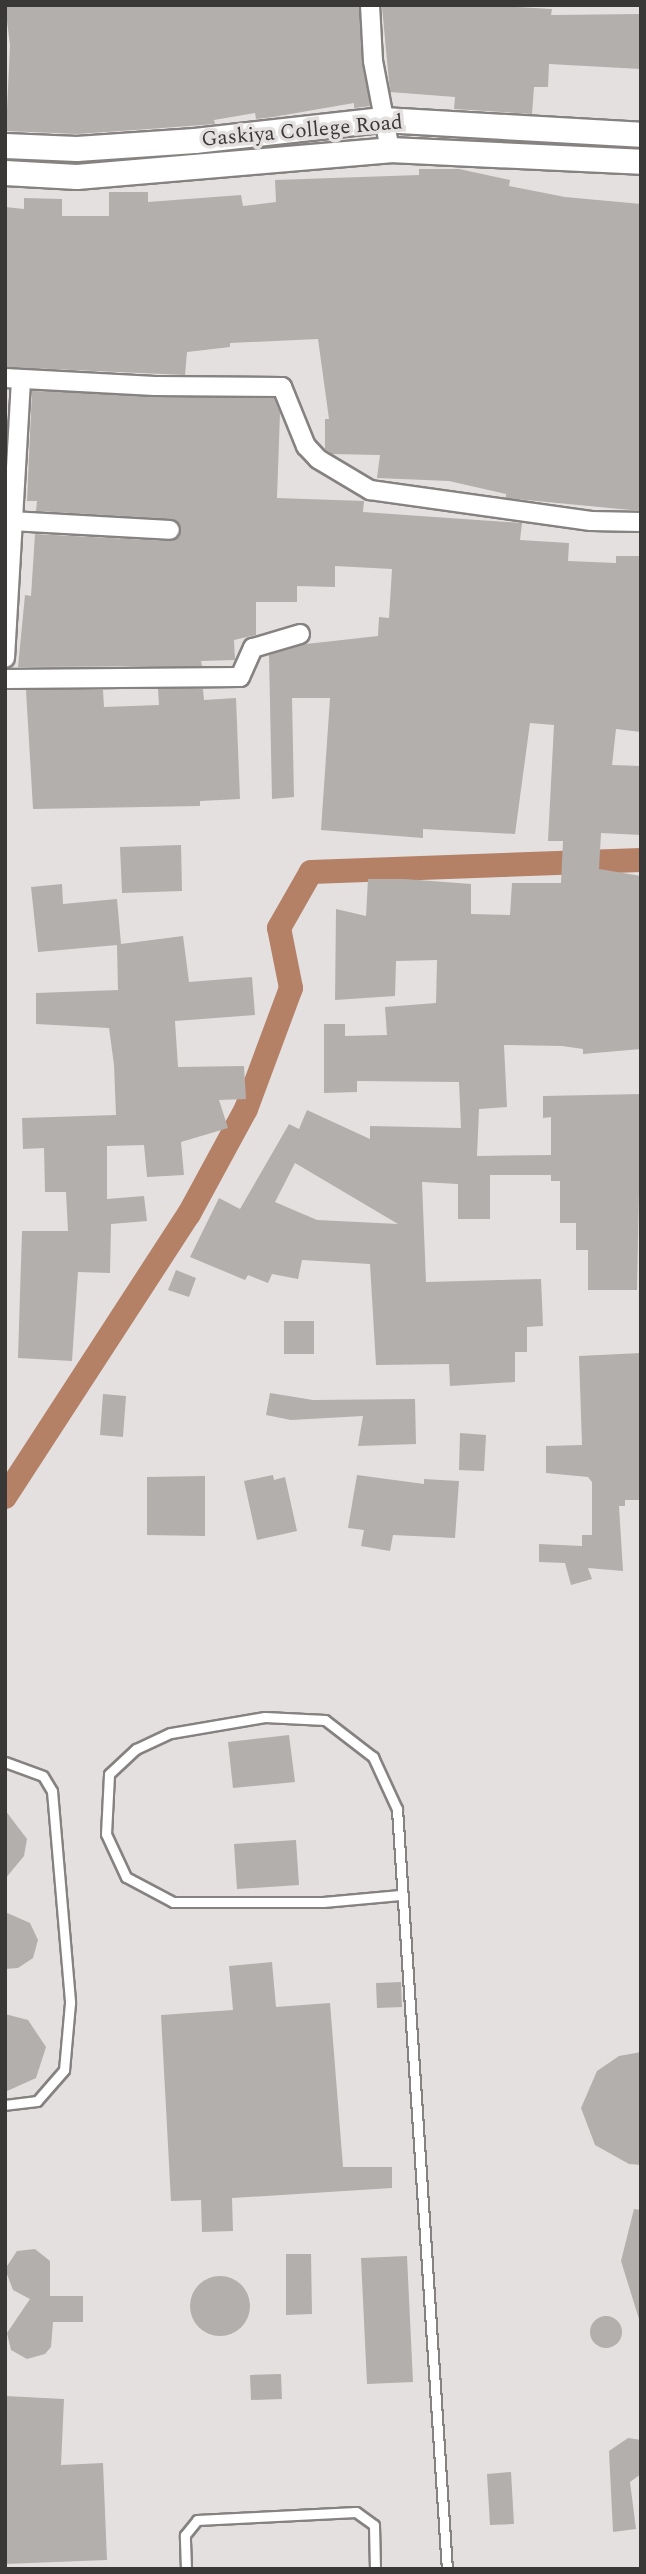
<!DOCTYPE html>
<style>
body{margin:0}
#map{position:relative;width:646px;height:2574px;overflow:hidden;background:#e4e0df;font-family:Spectral,serif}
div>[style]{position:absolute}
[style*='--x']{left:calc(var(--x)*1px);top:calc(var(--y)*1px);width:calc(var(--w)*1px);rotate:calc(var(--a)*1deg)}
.canal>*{height:24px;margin:-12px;padding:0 12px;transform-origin:12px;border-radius:12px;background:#b58166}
.building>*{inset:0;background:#b2afad}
.round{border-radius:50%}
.roads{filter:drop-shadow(2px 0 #858281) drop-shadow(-2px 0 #858281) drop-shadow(0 2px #858281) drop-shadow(0 -2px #858281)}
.lane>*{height:9px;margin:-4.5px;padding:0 4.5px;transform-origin:4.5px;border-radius:4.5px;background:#fff}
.street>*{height:18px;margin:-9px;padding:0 9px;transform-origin:9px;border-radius:9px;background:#fff}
.secondary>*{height:24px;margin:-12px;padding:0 12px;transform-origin:12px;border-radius:12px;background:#fff}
span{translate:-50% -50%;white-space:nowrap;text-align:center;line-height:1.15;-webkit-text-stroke:7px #e4e0df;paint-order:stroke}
.street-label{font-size:21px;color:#393837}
.frame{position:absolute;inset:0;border:7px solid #393837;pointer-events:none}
</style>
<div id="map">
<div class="canal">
<i style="--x:5;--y:1497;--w:338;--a:-57"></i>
<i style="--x:189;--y:1214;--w:119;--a:-61.5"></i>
<i style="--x:246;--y:1109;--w:129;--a:-69.6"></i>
<i style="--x:291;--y:988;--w:61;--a:-101.3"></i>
<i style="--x:279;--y:928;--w:64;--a:-60.3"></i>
<i style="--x:311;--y:872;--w:330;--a:-2.1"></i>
</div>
<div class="building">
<i style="clip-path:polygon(5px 5px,359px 5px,370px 106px,354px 108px,354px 103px,273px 117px,256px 119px,255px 113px,214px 120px,215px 124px,149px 129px,77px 134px,6px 131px,10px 45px)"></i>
<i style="clip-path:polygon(478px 5px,552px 9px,551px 15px,641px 14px,641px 69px,549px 64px,548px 87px,534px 87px,532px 114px,454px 109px,455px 97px,390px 92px,382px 7px)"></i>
<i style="clip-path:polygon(419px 169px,459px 169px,510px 180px,509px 186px,565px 197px,641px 204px,641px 511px,506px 498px,506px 494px,449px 481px,377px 478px,380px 455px,332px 454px,325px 449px,325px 419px,329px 419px,318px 339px,230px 343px,230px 347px,187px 352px,185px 375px,5px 367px,5px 207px,24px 209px,24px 198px,62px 199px,62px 216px,109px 216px,109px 192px,148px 192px,148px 202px,241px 195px,243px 206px,276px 202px,275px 180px,419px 175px)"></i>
<i style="clip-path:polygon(evenodd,32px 391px,274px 398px,280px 413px,277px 498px,364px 501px,363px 512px,522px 523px,520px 540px,569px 543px,568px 561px,616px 563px,616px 556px,641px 556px,641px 732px,616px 729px,612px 765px,641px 766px,641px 835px,601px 833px,599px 869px,641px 876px,641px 1049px,583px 1054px,583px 1049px,562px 1046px,504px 1045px,507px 1107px,479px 1109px,477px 1156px,551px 1155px,551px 1117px,543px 1118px,543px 1096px,641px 1094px,637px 1290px,588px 1290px,588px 1250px,576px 1250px,576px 1223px,560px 1223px,560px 1181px,551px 1181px,551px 1175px,490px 1175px,490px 1219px,458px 1219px,458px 1184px,422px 1182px,426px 1282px,541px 1279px,543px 1326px,527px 1327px,527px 1352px,515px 1352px,515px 1382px,450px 1386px,449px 1364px,376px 1365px,370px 1264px,302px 1260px,298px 1279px,272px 1274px,268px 1283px,248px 1275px,245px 1280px,190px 1257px,219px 1198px,240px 1209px,289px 1124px,299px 1129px,307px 1110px,370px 1139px,370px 1126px,461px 1128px,459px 1082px,357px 1081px,357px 1092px,324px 1093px,324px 1024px,345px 1024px,345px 1036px,387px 1035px,385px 1007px,436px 1003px,437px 960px,396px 961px,395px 996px,335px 1000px,336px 909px,366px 916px,368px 879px,405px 879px,471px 884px,471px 914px,510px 915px,512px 883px,561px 883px,563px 841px,548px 841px,554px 725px,530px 723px,515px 834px,423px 829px,423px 838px,321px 830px,330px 698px,292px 698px,294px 797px,272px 799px,269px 655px,306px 644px,378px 636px,379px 617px,389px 618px,392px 569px,335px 566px,335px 587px,297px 586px,297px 602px,256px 602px,256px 635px,234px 640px,235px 660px,201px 661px,202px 666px,18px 667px,25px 595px,31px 596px,35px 534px,169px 541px,181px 530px,171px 519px,36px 511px,37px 501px,27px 501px,32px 391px,295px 1163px,398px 1224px,317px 1220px,275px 1202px,295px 1163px)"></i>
<i style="clip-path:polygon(158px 689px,203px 689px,204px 700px,236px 698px,240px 799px,200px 801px,200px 806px,33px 809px,26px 690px,103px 690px,104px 707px,159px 705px)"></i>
<i style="clip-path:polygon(181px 845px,182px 891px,122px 893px,120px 847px)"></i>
<i style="clip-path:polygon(62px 884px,63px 904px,117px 899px,121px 944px,183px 936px,189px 982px,252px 977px,255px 1015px,175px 1021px,178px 1067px,244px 1066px,246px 1099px,219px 1100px,228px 1128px,181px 1142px,184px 1175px,147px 1177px,144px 1145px,107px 1146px,107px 1199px,144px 1196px,147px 1221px,111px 1224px,110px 1273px,78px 1272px,72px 1361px,18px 1358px,22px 1231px,68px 1231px,66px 1192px,45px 1192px,44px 1148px,23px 1149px,22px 1118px,116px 1115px,114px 1065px,109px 1028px,36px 1024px,36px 993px,118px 990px,117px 945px,38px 952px,31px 887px)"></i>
<i style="clip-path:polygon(176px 1270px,196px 1278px,189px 1297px,168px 1290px)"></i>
<i style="clip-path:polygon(284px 1321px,314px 1321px,314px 1354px,284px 1354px)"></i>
<i style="clip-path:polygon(641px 1353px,641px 1500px,625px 1500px,625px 1506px,619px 1506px,623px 1571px,588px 1568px,592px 1579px,571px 1585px,565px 1563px,539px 1562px,539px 1544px,582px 1546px,582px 1535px,592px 1535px,592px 1482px,588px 1477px,546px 1473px,546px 1446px,582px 1445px,579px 1356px)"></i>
<i style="clip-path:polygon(270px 1393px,313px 1400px,415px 1399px,416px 1444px,358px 1446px,363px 1416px,291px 1420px,266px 1415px)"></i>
<i style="clip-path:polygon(103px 1394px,126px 1396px,123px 1437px,100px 1435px)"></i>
<i style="clip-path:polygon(460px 1433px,486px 1435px,484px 1471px,459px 1470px)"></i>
<i style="clip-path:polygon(273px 1475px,274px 1480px,285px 1477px,297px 1531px,257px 1540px,244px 1481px)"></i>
<i style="clip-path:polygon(357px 1475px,424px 1484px,424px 1479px,459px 1481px,455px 1538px,393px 1535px,390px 1551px,361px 1546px,364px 1530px,348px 1528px)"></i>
<i style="clip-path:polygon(205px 1476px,205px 1536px,147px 1535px,147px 1477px)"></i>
<i style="clip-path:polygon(289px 1735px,295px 1782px,233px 1788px,228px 1742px)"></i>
<i style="clip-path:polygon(5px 1810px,27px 1839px,24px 1856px,5px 1879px)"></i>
<i style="clip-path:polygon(296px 1840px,299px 1885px,237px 1889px,234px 1844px)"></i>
<i style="clip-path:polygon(5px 1912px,30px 1923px,38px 1940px,33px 1958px,18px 1968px,5px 1969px)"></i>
<i style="clip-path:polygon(272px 1962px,276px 2007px,330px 2003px,343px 2167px,392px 2167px,392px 2188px,232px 2198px,233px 2231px,202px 2232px,201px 2200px,171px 2201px,161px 2015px,233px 2010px,229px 1966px)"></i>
<i style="clip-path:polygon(401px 1982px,402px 2007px,377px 2008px,376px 1983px)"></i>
<i style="clip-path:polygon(5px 2014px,28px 2020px,46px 2047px,36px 2078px,5px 2092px)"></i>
<i style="clip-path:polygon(641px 2052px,641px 2165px,629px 2164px,595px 2145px,581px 2108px,597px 2071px,619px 2056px)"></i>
<i style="clip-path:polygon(634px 2209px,641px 2210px,639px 2319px,621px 2261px)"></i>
<i style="clip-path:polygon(35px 2249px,50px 2261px,50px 2296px,83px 2296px,83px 2322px,53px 2322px,51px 2347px,45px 2354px,27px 2359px,11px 2350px,7px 2333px,30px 2299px,13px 2290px,5px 2269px,17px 2251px)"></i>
<i style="clip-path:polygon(286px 2254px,311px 2254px,312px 2314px,286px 2315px)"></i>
<i style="clip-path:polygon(407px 2256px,413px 2382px,367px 2384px,361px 2258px)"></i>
<i class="round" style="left:190px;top:2276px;width:60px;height:60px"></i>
<i class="round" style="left:590px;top:2316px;width:32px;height:32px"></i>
<i style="clip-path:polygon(281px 2374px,282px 2399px,251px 2400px,250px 2375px)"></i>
<i style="clip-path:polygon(5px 2396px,64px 2399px,61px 2465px,103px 2463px,107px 2560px,5px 2564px)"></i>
<i style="clip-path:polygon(628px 2438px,641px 2440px,641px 2474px,630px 2482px,636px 2529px,613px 2532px,609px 2451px)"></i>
<i style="clip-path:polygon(511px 2472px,514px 2524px,490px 2525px,487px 2474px)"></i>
</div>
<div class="roads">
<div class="lane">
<i style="--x:5;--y:1762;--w:40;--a:20.2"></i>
<i style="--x:43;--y:1776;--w:17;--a:59"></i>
<i style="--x:52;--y:1791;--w:213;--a:85.1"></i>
<i style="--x:70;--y:2003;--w:67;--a:95.1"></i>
<i style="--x:64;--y:2070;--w:41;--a:131.1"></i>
<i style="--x:37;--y:2101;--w:32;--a:173"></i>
<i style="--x:400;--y:1895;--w:77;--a:174.8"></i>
<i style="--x:323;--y:1902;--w:150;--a:180"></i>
<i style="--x:173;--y:1902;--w:53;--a:-152"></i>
<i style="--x:126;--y:1877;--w:47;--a:-114.9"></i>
<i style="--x:106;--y:1834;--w:60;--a:-87.1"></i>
<i style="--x:109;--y:1774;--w:37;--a:-43"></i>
<i style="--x:136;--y:1749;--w:38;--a:-25"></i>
<i style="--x:171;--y:1733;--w:95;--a:-9.7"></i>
<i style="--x:265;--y:1717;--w:60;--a:2.9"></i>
<i style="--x:325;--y:1720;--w:61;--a:37.6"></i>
<i style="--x:373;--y:1757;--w:57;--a:65.2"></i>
<i style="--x:397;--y:1809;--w:762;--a:86.24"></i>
<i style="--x:186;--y:2569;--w:34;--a:-92"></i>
<i style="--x:185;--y:2535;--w:19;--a:-51"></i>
<i style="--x:197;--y:2520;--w:159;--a:-2.9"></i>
<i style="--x:356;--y:2512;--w:22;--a:36"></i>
<i style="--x:374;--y:2525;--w:44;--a:88.7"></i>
</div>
<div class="street">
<i style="--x:370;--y:5;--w:56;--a:86.9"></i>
<i style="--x:373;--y:61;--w:91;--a:79.2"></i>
<i style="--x:5;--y:378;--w:150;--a:3.1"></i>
<i style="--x:155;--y:386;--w:127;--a:0.5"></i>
<i style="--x:282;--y:387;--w:64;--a:67.9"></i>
<i style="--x:306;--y:446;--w:18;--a:47"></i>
<i style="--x:318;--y:459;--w:61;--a:30.8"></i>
<i style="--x:370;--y:490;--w:223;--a:8"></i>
<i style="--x:591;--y:521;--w:50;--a:1.1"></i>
<i style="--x:11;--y:521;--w:159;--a:3.2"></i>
<i style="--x:5;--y:658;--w:279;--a:-86.7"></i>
<i style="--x:5;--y:679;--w:235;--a:-0.5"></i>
<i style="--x:240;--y:677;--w:32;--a:-66"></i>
<i style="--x:253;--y:648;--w:49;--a:-16.6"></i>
</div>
<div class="secondary">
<i style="--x:5;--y:146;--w:72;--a:2.4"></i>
<i style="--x:77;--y:149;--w:118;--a:-3.9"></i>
<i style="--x:195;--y:141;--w:189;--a:-6.4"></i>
<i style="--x:383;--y:120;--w:258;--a:3.3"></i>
<i style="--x:5;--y:173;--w:72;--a:3.2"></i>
<i style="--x:77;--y:177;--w:314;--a:-4.9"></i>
<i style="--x:390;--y:150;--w:251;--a:2.7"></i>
</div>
</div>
<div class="street-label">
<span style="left:302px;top:131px;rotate:-5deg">Gaskiya College Road</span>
</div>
<div class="frame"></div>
</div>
